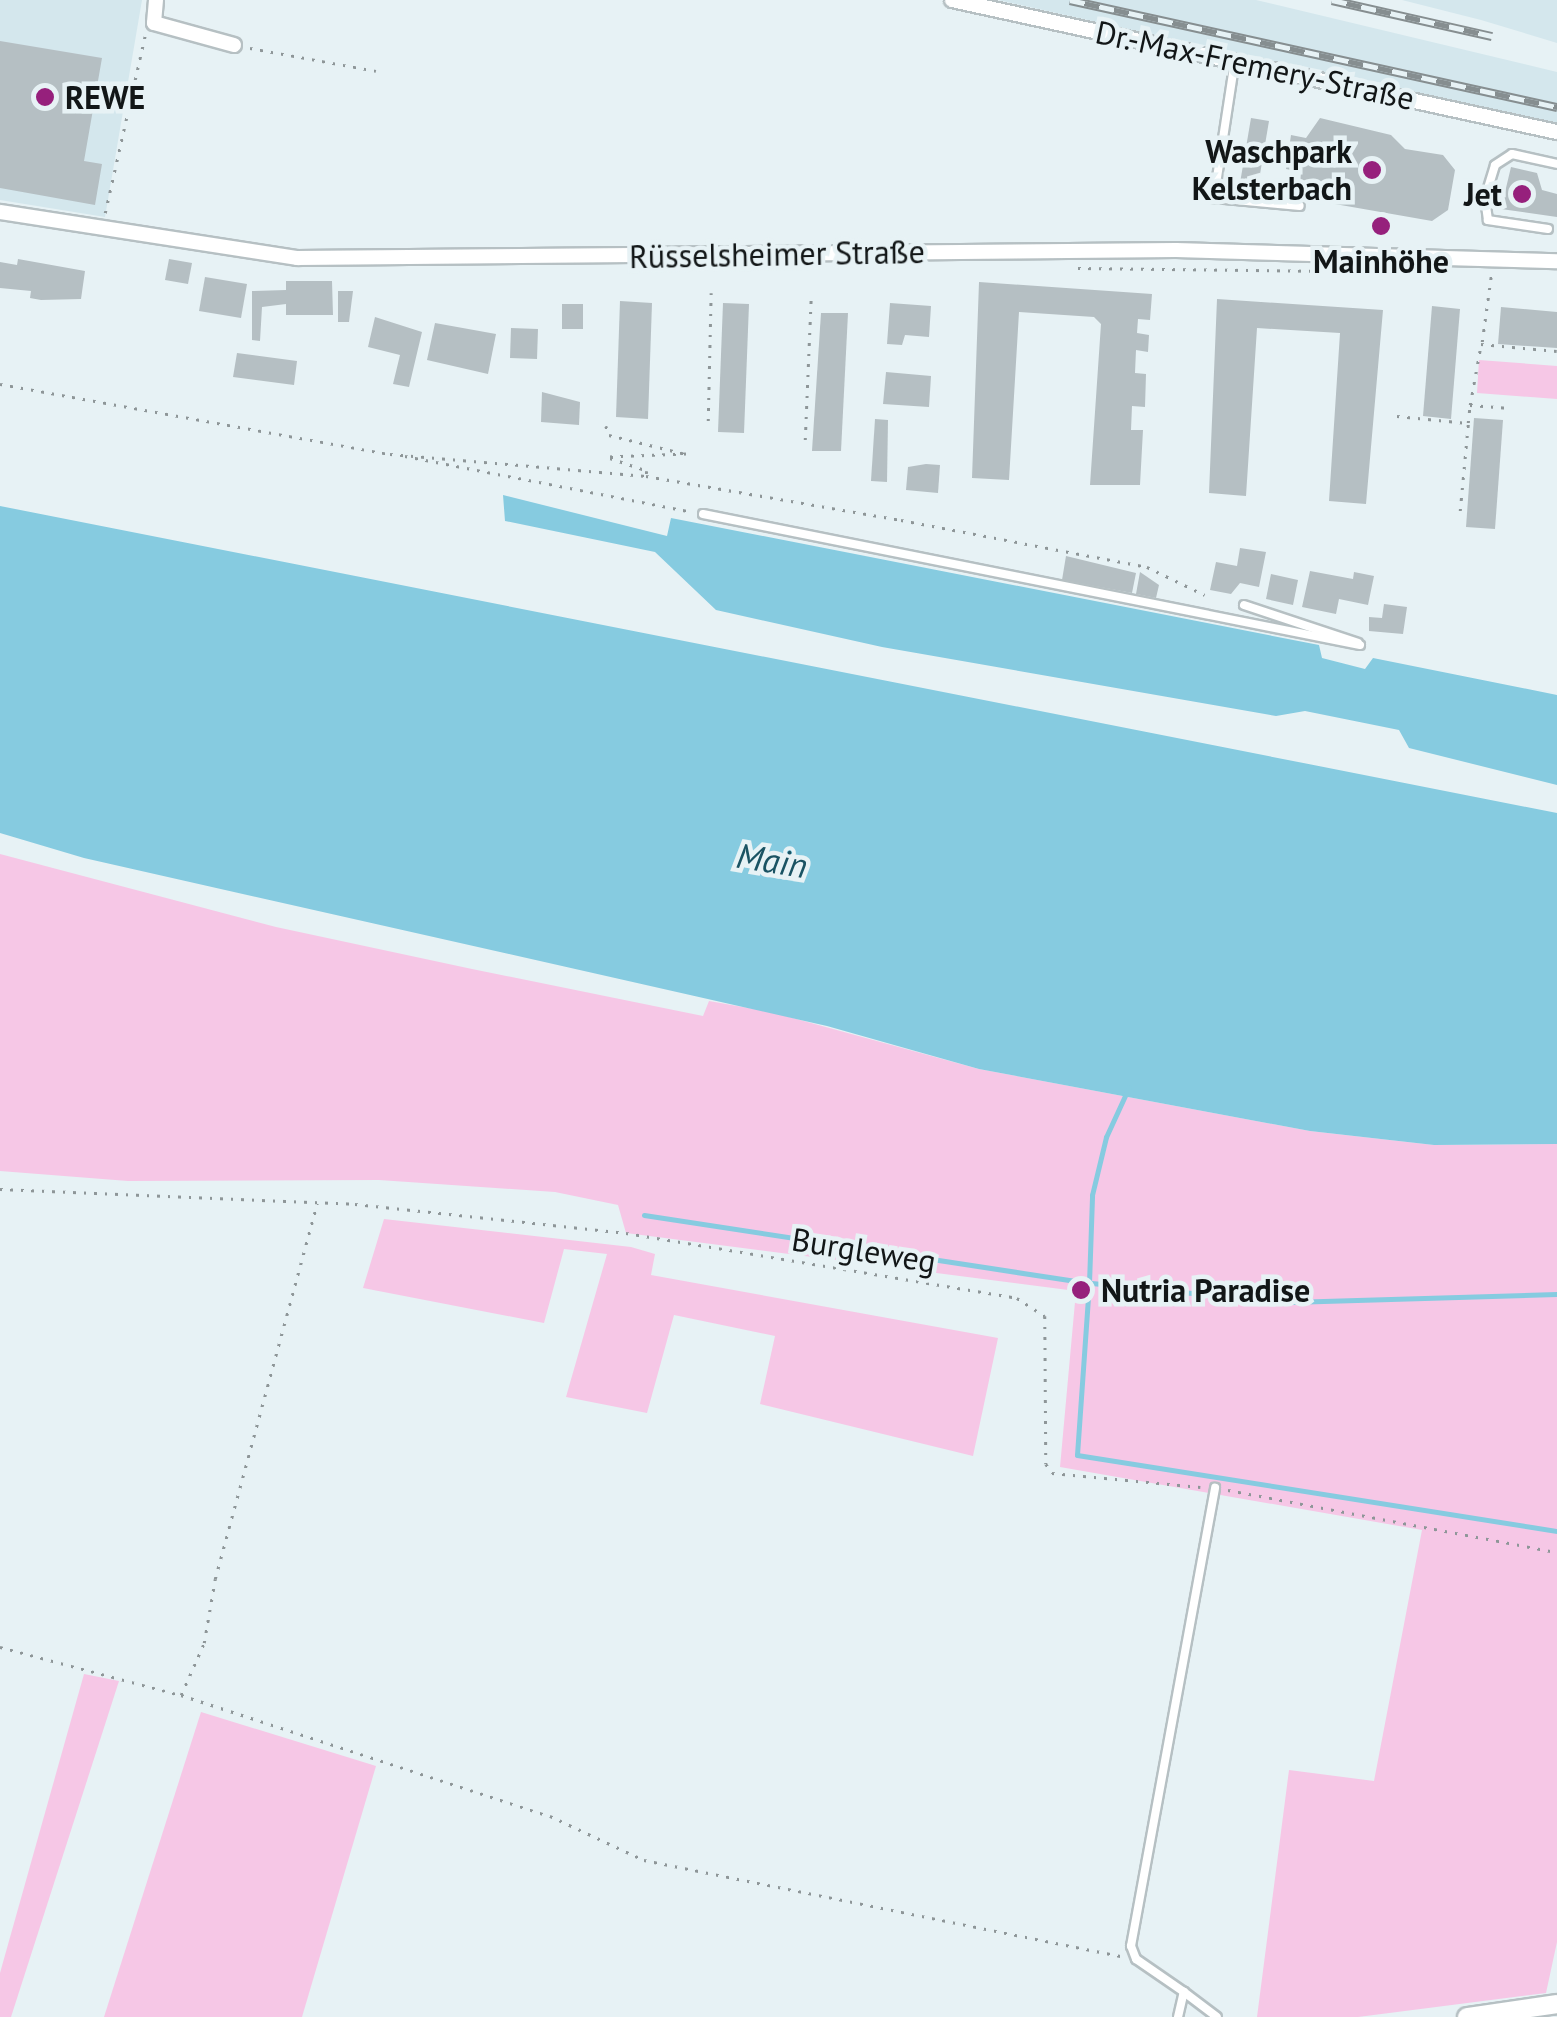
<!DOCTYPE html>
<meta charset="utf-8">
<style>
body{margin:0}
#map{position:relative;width:1557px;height:2017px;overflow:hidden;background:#e7f2f5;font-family:"PT Sans",sans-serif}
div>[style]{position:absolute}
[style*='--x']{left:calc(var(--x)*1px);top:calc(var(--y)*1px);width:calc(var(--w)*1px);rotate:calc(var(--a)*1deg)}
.built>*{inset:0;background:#d4e7ed}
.green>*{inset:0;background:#f6c7e6}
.water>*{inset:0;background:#86cbe0}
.stream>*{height:5px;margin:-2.5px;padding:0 2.5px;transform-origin:2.5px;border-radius:2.5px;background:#86cbe0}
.building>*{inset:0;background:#b5bfc3}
.path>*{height:2.5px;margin-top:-1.25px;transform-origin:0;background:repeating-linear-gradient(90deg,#8e9698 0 2.5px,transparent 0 10.5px)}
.roads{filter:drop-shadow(2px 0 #b6c0c3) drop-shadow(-2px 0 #b6c0c3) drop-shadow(0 2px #b6c0c3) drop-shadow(0 -2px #b6c0c3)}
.service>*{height:8px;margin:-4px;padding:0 4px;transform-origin:4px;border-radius:4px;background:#fff}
.minor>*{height:14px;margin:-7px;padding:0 7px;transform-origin:7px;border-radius:7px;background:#fff}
.tertiary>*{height:18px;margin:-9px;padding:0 9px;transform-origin:9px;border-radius:9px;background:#fff}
.rail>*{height:9px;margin-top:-4.5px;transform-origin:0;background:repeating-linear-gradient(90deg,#e7f2f5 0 15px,#868e90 0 30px);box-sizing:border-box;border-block:2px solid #868e90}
.dots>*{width:28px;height:28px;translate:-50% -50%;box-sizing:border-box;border:5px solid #e7f2f5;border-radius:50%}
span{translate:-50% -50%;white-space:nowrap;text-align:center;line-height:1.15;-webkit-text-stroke:9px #e7f2f5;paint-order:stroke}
.street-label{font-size:32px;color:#121617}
.poi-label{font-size:32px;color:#121617;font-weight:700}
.left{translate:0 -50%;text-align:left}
.right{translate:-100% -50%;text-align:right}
.water-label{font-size:35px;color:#1a5363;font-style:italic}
</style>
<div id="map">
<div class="built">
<i style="clip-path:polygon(0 0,142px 0,105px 217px,0 200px)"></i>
<i style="clip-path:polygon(998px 0,1256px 0,1557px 72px,1557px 125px)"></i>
<i style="clip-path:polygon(1402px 0,1557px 0,1557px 43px,1481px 20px)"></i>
</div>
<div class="green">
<i style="clip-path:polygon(1479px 360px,1557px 366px,1557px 399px,1477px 393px)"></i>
<i style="clip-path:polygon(0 854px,276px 927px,472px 969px,703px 1016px,709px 1001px,771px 1012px,979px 1069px,1310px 1131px,1434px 1145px,1557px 1144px,1557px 1942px,1546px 1993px,1358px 2017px,1257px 2017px,1289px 1770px,1374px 1781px,1422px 1530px,1060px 1467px,1076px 1291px,626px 1233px,618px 1205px,555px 1192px,379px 1180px,128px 1181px,0 1171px)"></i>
<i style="clip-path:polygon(384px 1219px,631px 1247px,655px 1254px,651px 1275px,998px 1338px,973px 1456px,760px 1404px,775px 1336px,674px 1315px,647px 1413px,566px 1397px,607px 1254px,564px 1249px,544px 1323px,363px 1288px)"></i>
<i style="clip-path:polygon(84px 1674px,119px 1681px,11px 2017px,0 2017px,0 1973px)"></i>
<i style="clip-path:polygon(201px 1712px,376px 1766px,302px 2017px,104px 2017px)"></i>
</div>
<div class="water">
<i style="clip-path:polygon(503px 495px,667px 536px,671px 518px,1319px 645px,1322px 658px,1365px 669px,1373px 658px,1557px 695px,1557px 785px,1409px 748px,1399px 730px,1305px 711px,1276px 716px,882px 647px,716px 610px,655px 552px,505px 521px)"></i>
<i style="clip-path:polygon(0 506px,1557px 813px,1557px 1144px,1434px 1145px,1310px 1131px,979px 1069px,827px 1026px,84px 858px,0 833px)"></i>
</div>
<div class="stream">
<i style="--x:644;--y:1215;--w:450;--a:8.7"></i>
<i style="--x:1089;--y:1283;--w:88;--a:-88"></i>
<i style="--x:1092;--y:1195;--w:60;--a:-76.4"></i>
<i style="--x:1106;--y:1137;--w:55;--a:-65.3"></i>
<i style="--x:1557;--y:1294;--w:276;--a:178.3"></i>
<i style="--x:1281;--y:1302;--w:193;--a:-174.3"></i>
<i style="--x:1089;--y:1283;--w:172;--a:94"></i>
<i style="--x:1077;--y:1455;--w:486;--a:9"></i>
</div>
<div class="building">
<i style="clip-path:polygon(0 41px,102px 58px,84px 161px,102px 164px,95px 205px,0 188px)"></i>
<i style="clip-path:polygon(1251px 118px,1269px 121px,1258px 186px,1240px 183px)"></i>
<i style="clip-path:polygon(1320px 118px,1391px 135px,1405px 149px,1443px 155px,1455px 170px,1448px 210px,1432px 221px,1312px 200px,1300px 185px,1301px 172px,1286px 169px,1291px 135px,1306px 138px)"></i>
<i style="clip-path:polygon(1511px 167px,1537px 173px,1542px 190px,1557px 194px,1557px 217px,1501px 209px)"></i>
<i style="clip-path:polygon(18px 259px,85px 271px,81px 299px,41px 300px,30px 298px,31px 291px,0 288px,0 262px,17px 265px)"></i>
<i style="clip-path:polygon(169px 259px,192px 263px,188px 284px,165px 280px)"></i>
<i style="clip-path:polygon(205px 277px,247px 284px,241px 318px,199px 311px)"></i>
<i style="clip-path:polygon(286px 281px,332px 281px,333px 315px,286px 315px,286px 304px,262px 307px,260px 341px,252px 340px,252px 291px,286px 290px)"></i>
<i style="clip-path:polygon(979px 282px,1152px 294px,1150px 320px,1138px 319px,1137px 333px,1149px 335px,1148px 352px,1136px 350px,1135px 373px,1146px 374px,1145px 407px,1132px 406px,1131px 430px,1143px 430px,1140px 485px,1090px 485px,1101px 324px,1094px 317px,1019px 312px,1009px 480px,972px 478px)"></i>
<i style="clip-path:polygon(338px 291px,353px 291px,349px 322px,338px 322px)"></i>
<i style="clip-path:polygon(1217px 299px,1383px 310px,1366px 504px,1329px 501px,1340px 333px,1257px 328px,1246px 496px,1209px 493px)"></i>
<i style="clip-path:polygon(620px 301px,652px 303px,648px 419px,616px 417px)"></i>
<i style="clip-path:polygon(723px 303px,749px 304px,744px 433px,718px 432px)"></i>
<i style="clip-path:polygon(890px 303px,931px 306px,929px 337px,905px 335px,902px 345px,887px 344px)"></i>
<i style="clip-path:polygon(562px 304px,583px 304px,583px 329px,562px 329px)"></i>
<i style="clip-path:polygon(1432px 306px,1460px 309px,1451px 419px,1423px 416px)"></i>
<i style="clip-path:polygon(1501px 307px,1557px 312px,1557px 348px,1498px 344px)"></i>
<i style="clip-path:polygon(821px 313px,848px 313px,841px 451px,812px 451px)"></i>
<i style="clip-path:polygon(375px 317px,422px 332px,409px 387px,393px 384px,400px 355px,368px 347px)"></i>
<i style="clip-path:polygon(435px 323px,496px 334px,488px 374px,427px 360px)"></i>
<i style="clip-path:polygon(511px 328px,538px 329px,537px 359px,510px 358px)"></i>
<i style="clip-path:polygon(237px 353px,297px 361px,294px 385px,233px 377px)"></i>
<i style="clip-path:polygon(886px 372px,931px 376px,929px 407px,883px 404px)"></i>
<i style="clip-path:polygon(542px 392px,580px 402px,579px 425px,541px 422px)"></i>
<i style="clip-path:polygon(1474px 418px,1503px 420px,1495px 529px,1466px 527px)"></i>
<i style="clip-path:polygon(875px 419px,888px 420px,887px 482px,871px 481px)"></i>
<i style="clip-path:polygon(926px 464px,940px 465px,938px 493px,906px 490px,908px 467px)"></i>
<i style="clip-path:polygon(1240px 548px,1266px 552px,1259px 587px,1240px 583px,1231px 594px,1210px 590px,1216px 562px,1237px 566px)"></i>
<i style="clip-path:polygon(1066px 556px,1136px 573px,1132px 593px,1062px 580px)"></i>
<i style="clip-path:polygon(1310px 571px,1353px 579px,1354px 572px,1374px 576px,1368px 605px,1339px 599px,1336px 614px,1302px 607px)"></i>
<i style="clip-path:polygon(1140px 572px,1159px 585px,1156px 598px,1136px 594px)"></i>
<i style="clip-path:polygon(1271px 574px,1298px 580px,1293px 605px,1266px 599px)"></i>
<i style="clip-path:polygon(1384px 604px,1407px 607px,1403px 634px,1369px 631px,1369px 617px,1382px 618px)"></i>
</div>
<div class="path">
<i style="--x:250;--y:48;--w:128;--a:10.3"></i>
<i style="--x:105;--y:213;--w:181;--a:-77.3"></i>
<i style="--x:1078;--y:268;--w:232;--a:0.7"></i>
<i style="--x:1482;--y:342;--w:67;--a:-82.2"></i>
<i style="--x:0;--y:384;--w:396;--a:10.2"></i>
<i style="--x:390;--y:454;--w:257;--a:4.9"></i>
<i style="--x:646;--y:476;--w:259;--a:9.8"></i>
<i style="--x:901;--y:520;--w:250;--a:10.8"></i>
<i style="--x:1147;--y:567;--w:64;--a:25.8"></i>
<i style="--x:1470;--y:405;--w:62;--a:-79.8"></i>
<i style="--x:1481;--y:344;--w:76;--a:5.3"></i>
<i style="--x:1397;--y:416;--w:71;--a:5.6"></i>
<i style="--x:1468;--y:423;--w:18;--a:-84"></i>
<i style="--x:1470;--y:405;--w:40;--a:4.3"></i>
<i style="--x:708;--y:421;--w:128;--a:-88.7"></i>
<i style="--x:606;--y:426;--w:9;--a:72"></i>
<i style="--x:609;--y:435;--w:79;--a:13.9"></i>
<i style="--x:686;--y:454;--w:78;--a:177.8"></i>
<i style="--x:805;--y:440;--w:144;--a:-87.6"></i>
<i style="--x:405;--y:456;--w:292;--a:11"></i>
<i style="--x:610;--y:458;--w:39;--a:19"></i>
<i style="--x:647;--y:471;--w:5;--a:101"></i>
<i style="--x:1460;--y:511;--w:87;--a:-84.7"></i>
<i style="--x:0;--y:1189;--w:355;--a:2.4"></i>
<i style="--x:355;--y:1204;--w:273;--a:6.1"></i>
<i style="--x:626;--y:1233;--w:396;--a:9.4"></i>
<i style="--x:1017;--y:1298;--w:33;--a:33"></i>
<i style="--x:1045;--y:1316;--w:148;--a:89.6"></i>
<i style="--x:1046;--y:1464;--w:11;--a:56"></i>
<i style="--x:1052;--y:1473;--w:149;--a:5.4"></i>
<i style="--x:1228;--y:1490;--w:335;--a:10.7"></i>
<i style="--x:0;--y:1647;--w:187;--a:14.9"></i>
<i style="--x:181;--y:1695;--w:388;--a:18.2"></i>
<i style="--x:550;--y:1816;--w:104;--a:25.1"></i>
<i style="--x:644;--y:1860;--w:486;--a:11.4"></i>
<i style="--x:181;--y:1695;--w:57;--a:-66.1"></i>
<i style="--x:204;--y:1643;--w:65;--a:-80.2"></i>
<i style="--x:215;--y:1579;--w:389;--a:-74.8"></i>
</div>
<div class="roads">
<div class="service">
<i style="--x:1235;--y:60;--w:140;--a:98.7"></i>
<i style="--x:1214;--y:198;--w:86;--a:5.3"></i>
<i style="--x:1548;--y:229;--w:61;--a:-171.5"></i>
<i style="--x:1488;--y:220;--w:22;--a:-98"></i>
<i style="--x:1485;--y:198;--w:34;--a:-73"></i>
<i style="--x:1495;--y:165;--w:20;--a:-33"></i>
<i style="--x:1512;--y:154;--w:46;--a:12.5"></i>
<i style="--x:703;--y:514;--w:670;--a:11.28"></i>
<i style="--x:1244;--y:605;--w:120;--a:18.4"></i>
<i style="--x:1184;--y:1992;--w:41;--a:37.1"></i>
<i style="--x:1178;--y:2017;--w:26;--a:-77"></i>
<i style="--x:1184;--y:1992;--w:58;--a:-145.5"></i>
<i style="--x:1136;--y:1959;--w:14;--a:-111"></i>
<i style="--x:1131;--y:1946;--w:466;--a:-79.6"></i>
</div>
<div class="minor">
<i style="--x:156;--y:0;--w:23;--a:95"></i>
<i style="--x:154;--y:23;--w:83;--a:15.4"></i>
<i style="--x:952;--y:0;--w:619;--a:12.31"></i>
<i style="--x:0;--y:212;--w:301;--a:8.8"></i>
<i style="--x:297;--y:258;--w:879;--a:-0.52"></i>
<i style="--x:1176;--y:250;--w:381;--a:1.7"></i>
</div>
<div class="tertiary">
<i style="--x:1467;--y:2017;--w:91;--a:-8.2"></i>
</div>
</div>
<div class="rail">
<i style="--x:1070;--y:0;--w:499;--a:12.4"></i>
<i style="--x:1332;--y:0;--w:164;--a:12.7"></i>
</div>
<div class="dots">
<i style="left:45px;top:97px;background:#96207c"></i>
<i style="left:1372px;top:170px;background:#96207c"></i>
<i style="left:1522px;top:194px;background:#96207c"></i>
<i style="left:1381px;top:226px;background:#96207c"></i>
<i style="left:1081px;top:1290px;background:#96207c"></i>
</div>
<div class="street-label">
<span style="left:1255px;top:65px;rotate:12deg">Dr.-Max-Fremery-Straße</span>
<span style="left:777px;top:254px;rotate:-1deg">Rüsselsheimer Straße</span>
<span style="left:864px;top:1250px;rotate:9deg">Burgleweg</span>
</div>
<div class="poi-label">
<span class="left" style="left:65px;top:97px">REWE</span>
<span class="right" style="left:1352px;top:170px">Waschpark<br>Kelsterbach</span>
<span class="right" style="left:1502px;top:194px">Jet</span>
<span style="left:1381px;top:261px">Mainhöhe</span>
<span class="left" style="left:1101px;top:1290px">Nutria Paradise</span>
</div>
<div class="water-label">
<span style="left:772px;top:860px;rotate:9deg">Main</span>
</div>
</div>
